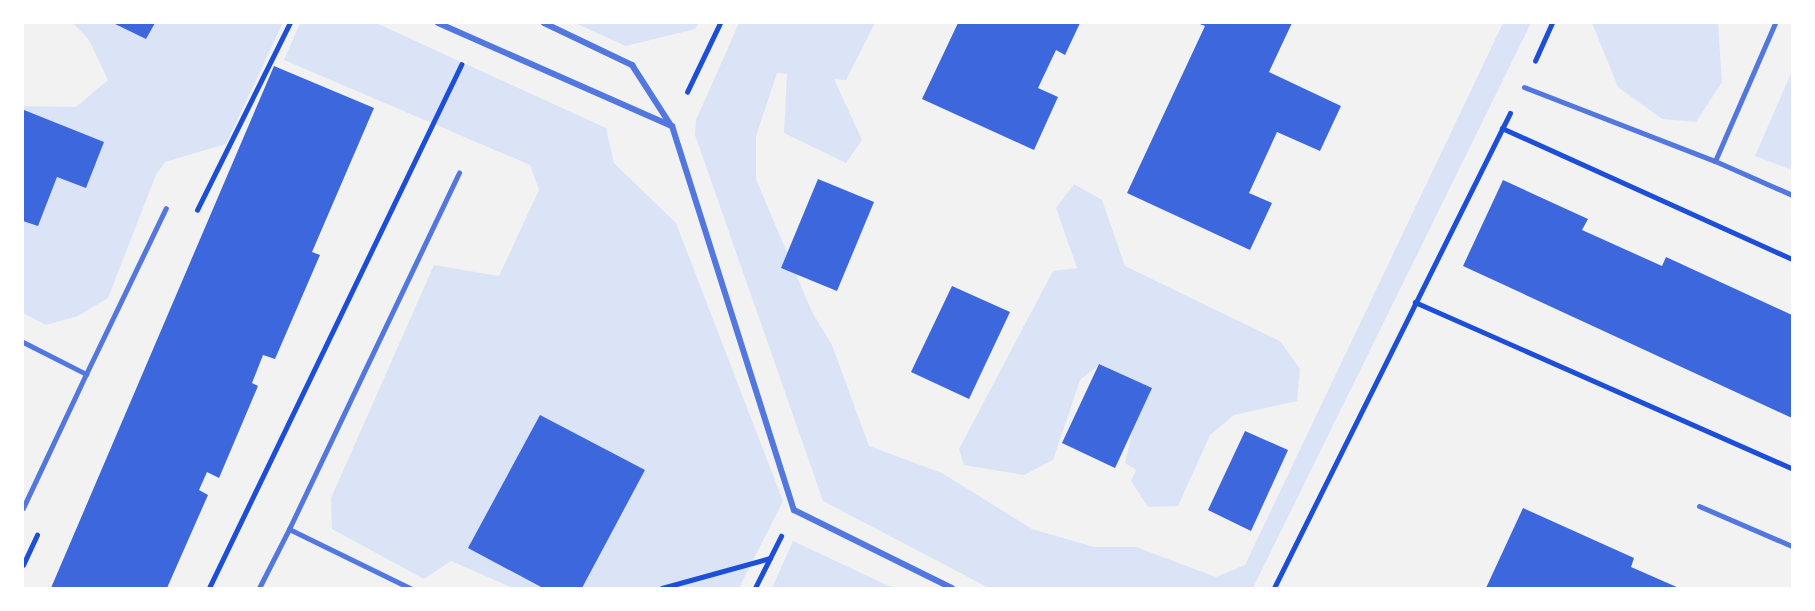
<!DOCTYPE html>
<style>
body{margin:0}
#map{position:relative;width:1815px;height:611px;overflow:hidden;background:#f2f2f2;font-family:Roboto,sans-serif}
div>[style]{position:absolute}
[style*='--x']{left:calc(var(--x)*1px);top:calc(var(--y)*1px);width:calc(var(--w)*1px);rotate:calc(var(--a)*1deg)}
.green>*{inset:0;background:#dbe4f7}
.building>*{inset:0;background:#3d67dc}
.path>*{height:4.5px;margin:-2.25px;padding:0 2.25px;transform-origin:2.25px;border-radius:2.25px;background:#1d4ed8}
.service>*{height:5px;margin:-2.5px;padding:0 2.5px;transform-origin:2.5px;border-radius:2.5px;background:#5277de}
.pedestrian>*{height:6px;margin:-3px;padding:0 3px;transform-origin:3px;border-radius:3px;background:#5277de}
span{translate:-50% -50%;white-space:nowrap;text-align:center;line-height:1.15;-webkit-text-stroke:7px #fff;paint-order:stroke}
.frame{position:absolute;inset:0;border:24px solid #fff;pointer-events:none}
</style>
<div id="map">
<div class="green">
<i style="clip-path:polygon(73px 23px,283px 23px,226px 144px,165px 162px,156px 175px,108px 298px,78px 316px,46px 325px,23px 313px,23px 106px,76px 107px,108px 80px,89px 40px)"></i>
<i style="clip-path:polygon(300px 23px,376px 23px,606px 128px,614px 163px,676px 223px,783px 501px,739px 588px,513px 588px,451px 561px,424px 579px,332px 529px,331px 498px,434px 265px,499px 276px,539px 190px,530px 165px,284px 60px)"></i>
<i style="clip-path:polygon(575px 23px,699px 23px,695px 29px,626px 46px)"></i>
<i style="clip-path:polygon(739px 23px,875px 23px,846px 80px,834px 79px,862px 140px,846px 163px,784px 133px,787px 74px,777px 73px,756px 136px,756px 179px,812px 312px,832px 345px,869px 446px,942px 473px,1032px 529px,1094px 547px,1136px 547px,1216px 577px,1245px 565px,1503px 23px,1531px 23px,1253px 588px,989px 588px,823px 501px,695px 135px,696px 120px)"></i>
<i style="clip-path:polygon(1592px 23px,1718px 23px,1722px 82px,1696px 122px,1662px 119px,1618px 87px)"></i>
<i style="clip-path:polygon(1792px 71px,1792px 170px,1755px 156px)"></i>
<i style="clip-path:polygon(1074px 184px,1102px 200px,1125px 266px,1280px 341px,1300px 369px,1297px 401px,1234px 415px,1210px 435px,1178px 506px,1148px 507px,1131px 481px,1136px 470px,1125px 463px,1143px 385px,1100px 364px,1080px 380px,1053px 460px,1024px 475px,964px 465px,959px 449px,1053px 271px,1077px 268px,1056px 208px)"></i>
<i style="clip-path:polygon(793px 541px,893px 588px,772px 588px)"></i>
</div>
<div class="building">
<i style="clip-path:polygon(113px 23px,155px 23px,146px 39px)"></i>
<i style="clip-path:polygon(958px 23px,1080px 23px,1065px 55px,1056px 50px,1038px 88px,1058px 97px,1034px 150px,922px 99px)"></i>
<i style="clip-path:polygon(1197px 23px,1292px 23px,1269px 72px,1341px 106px,1320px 151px,1277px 132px,1249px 193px,1272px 203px,1250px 250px,1127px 193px,1205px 26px)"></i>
<i style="clip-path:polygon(274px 66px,374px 108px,312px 252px,320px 255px,275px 359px,263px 355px,252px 383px,258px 386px,219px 478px,207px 472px,199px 490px,208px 495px,167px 588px,51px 588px)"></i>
<i style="clip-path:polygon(24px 110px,104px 142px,86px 188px,57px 177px,38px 226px,23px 221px)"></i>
<i style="clip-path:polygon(818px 179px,874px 202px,837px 291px,781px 268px)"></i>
<i style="clip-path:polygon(1503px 180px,1588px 219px,1582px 230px,1662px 266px,1666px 257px,1792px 315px,1792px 418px,1463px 266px)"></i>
<i style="clip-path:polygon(952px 286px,1010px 312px,969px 399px,911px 372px)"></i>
<i style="clip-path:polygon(1099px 364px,1152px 388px,1115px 468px,1062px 443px)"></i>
<i style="clip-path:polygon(540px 415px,645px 470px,582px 588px,543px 588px,468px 548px)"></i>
<i style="clip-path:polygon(1245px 431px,1288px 450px,1251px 531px,1208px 510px)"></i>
<i style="clip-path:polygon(1523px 508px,1634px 558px,1631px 567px,1679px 588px,1486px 588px)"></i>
</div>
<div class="path">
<i style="--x:1535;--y:61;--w:42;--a:-65.9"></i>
<i style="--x:687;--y:92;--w:76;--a:-64.4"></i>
<i style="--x:1502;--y:128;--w:318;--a:24.3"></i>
<i style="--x:197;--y:210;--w:209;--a:-63.6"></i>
<i style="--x:1415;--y:302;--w:412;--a:23.8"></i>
<i style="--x:23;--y:565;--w:33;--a:-65"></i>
<i style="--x:209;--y:588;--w:581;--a:-64.27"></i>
<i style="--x:662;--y:588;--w:112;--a:-15.5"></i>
<i style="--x:755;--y:588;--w:58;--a:-63.4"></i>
<i style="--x:1274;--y:588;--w:530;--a:-63.58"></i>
</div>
<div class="service">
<i style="--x:1524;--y:87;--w:205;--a:21.2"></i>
<i style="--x:1715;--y:161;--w:150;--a:-66.5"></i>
<i style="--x:1715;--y:161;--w:84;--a:23.8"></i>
<i style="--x:23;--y:342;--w:71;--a:26.9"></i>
<i style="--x:86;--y:374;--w:148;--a:115.2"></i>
<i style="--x:86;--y:374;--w:184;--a:-64.3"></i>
<i style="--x:1699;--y:506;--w:101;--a:23.3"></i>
<i style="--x:289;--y:529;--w:395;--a:-64.5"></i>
<i style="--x:259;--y:588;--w:66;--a:-63"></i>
<i style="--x:289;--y:529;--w:135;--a:26"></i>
</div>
<div class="pedestrian">
<i style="--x:438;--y:23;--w:256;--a:23.8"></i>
<i style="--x:672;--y:126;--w:403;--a:72.4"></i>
<i style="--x:794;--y:510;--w:176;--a:26.3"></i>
<i style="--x:544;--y:23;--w:98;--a:25.5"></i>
<i style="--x:632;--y:65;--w:70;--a:57.2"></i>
</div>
<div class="frame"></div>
</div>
